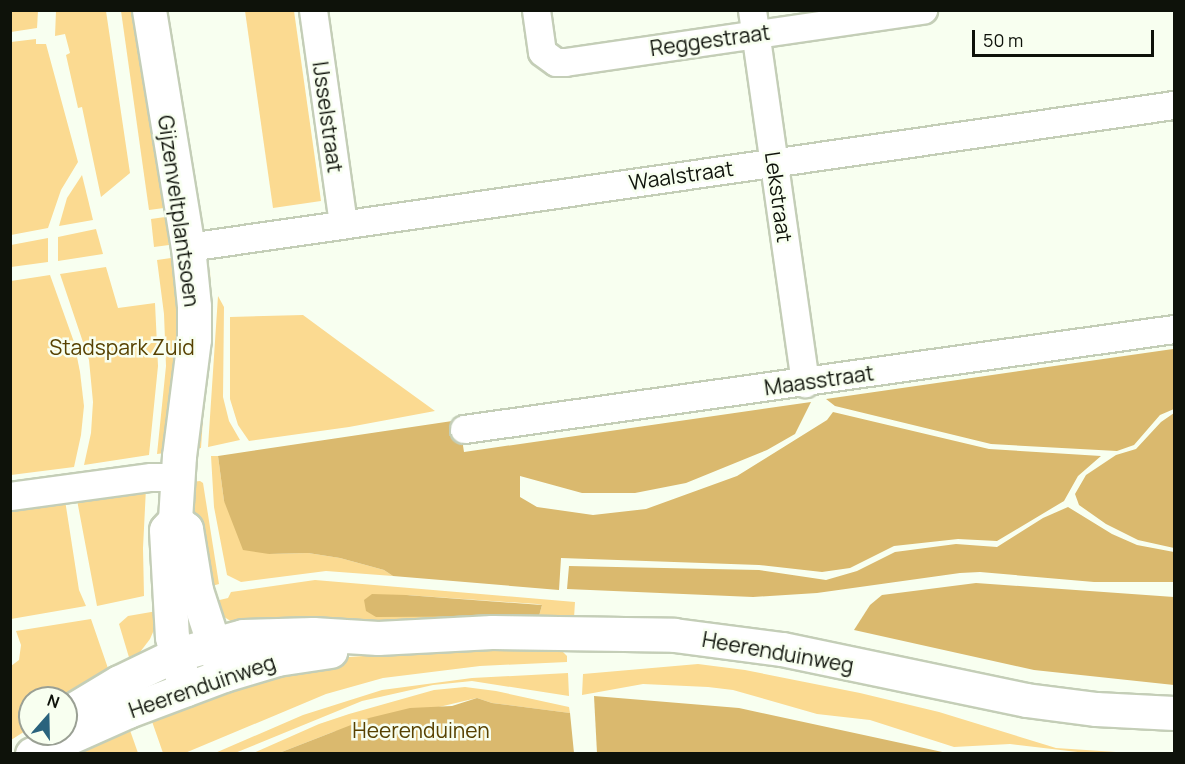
<!DOCTYPE html>
<style>
body{margin:0}
#map{position:relative;width:1185px;height:764px;overflow:hidden;background:#f8fff0;font-family:Manrope,sans-serif}
div>[style]{position:absolute}
[style*='--x']{left:calc(var(--x)*1px);top:calc(var(--y)*1px);width:calc(var(--w)*1px);rotate:calc(var(--a)*1deg)}
.green>*{inset:0;background:#fbda91}
.forest>*{inset:0;background:#dab96e}
.roads{filter:drop-shadow(2px 0 #c4ceb7) drop-shadow(-2px 0 #c4ceb7) drop-shadow(0 2px #c4ceb7) drop-shadow(0 -2px #c4ceb7)}
.street>*{height:27px;margin:-13.5px;padding:0 13.5px;transform-origin:13.5px;border-radius:13.5px;background:#fff}
.secondary>*{height:33px;margin:-16.5px;padding:0 16.5px;transform-origin:16.5px;border-radius:16.5px;background:#fff}
span{translate:-50% -50%;white-space:nowrap;text-align:center;line-height:1.15;-webkit-text-stroke:5px #f8fff0;paint-order:stroke}
.street-label{font-size:21px;color:#0e120a}
.park-label{font-size:21px;color:#574101}
.frame{position:absolute;inset:0;border:12px solid #0e120a;pointer-events:none}
.north{position:absolute;left:18px;top:686px;width:60px;height:60px;box-sizing:border-box;background:#f8fff0;border:2px solid #9aa094;border-radius:50%;rotate:20deg;font-size:16px;font-weight:700;line-height:24px;text-align:center;color:#0e120a}
.north::after{content:'';display:block;margin:auto;width:21px;height:27px;background:#2a637d;clip-path:polygon(50% 0,100% 100%,50% 72%,0 100%)}
.scale{position:absolute;left:972px;top:30px;width:182px;height:27px;box-sizing:border-box;border:3px solid #0e120a;border-top:0;padding-left:8px;font-size:18px;line-height:21px;white-space:nowrap;color:#0e120a;-webkit-text-stroke:4px #f8fff0;paint-order:stroke}
</style>
<div id="map">
<div class="green">
<i style="clip-path:polygon(11px 10px,38px 11px,37px 28px,11px 32px)"></i>
<i style="clip-path:polygon(56px 11px,106px 11px,130px 173px,101px 197px,82px 107px,78px 108px,66px 55px,70px 53px,65px 34px,55px 36px)"></i>
<i style="clip-path:polygon(121px 11px,138px 11px,164px 208px,149px 210px)"></i>
<i style="clip-path:polygon(245px 11px,294px 11px,321px 201px,273px 208px)"></i>
<i style="clip-path:polygon(36px 39px,36px 44px,46px 44px,78px 162px,61px 190px,48px 228px,11px 235px,11px 42px)"></i>
<i style="clip-path:polygon(82px 175px,93px 220px,59px 226px,67px 198px)"></i>
<i style="clip-path:polygon(165px 217px,169px 245px,154px 247px,151px 219px)"></i>
<i style="clip-path:polygon(96px 229px,103px 254px,58px 261px,58px 237px)"></i>
<i style="clip-path:polygon(48px 238px,48px 262px,11px 267px,11px 245px)"></i>
<i style="clip-path:polygon(171px 258px,177px 301px,177px 341px,165px 453px,157px 454px,166px 366px,164px 314px,157px 260px)"></i>
<i style="clip-path:polygon(106px 267px,118px 308px,155px 303px,158px 366px,149px 455px,84px 465px,91px 433px,93px 402px,89px 360px,60px 274px)"></i>
<i style="clip-path:polygon(207px 270px,210px 270px,211px 300px,201px 448px,192px 449px,209px 290px)"></i>
<i style="clip-path:polygon(50px 275px,74px 342px,80px 372px,84px 406px,81px 435px,74px 467px,11px 475px,11px 281px)"></i>
<i style="clip-path:polygon(218px 296px,224px 307px,223px 397px,229px 421px,240px 440px,208px 447px)"></i>
<i style="clip-path:polygon(303px 315px,341px 343px,435px 411px,349px 427px,249px 441px,238px 425px,230px 399px,230px 317px)"></i>
<i style="clip-path:polygon(211px 456px,218px 456px,224px 501px,269px 554px,308px 553px,340px 558px,384px 570px,393px 576px,326px 571px,241px 582px,227px 575px,214px 507px)"></i>
<i style="clip-path:polygon(200px 481px,203px 483px,219px 584px,205px 588px,196px 539px,191px 482px)"></i>
<i style="clip-path:polygon(146px 488px,143px 548px,144px 596px,97px 606px,77px 500px)"></i>
<i style="clip-path:polygon(65px 500px,79px 590px,86px 606px,11px 619px,10px 507px)"></i>
<i style="clip-path:polygon(evenodd,315px 580px,575px 602px,574px 618px,237px 625px,221px 615px,211px 602px,228px 598px,231px 592px,315px 580px,406px 595px,537px 604px,542px 605px,539px 616px,471px 615px,406px 595px)"></i>
<i style="clip-path:polygon(157px 611px,157px 623px,150px 639px,131px 664px,119px 624px,128px 616px)"></i>
<i style="clip-path:polygon(91px 619px,111px 677px,66px 698px,30px 698px,30px 728px,11px 740px,11px 666px,19px 660px,21px 645px,16px 631px)"></i>
<i style="clip-path:polygon(485px 647px,559px 648px,567px 656px,567px 662px,480px 666px,383px 678px,326px 694px,185px 753px,163px 753px,148px 710px,309px 660px)"></i>
<i style="clip-path:polygon(698px 664px,745px 670px,860px 693px,939px 712px,1056px 748px,1131px 753px,1086px 753px,1010px 744px,954px 747px,870px 720px,817px 714px,733px 690px,708px 687px,643px 684px,582px 695px,583px 674px)"></i>
<i style="clip-path:polygon(568px 673px,569px 696px,472px 681px,433px 685px,362px 701px,235px 753px,215px 753px,303px 715px,382px 690px,472px 678px)"></i>
<i style="clip-path:polygon(465px 687px,496px 691px,569px 707px,570px 713px,492px 703px,477px 698px,333px 732px,279px 753px,251px 754px,319px 724px,349px 714px,434px 690px)"></i>
<i style="clip-path:polygon(126px 719px,138px 753px,48px 754px)"></i>
</div>
<div class="forest">
<i style="clip-path:polygon(1173px 349px,1174px 409px,1160px 415px,1134px 445px,1117px 451px,991px 444px,835px 406px,826px 399px)"></i>
<i style="clip-path:polygon(811px 402px,795px 434px,767px 450px,686px 483px,635px 493px,582px 493px,520px 476px,520px 497px,537px 507px,593px 515px,646px 509px,737px 476px,827px 420px,833px 412px,989px 449px,1101px 456px,1078px 476px,1064px 501px,997px 541px,958px 539px,894px 546px,850px 568px,822px 572px,759px 565px,561px 558px,559px 590px,393px 576px,384px 570px,340px 558px,308px 553px,269px 554px,243px 550px,224px 501px,218px 456px,459px 420px,464px 452px)"></i>
<i style="clip-path:polygon(1174px 413px,1174px 548px,1138px 540px,1106px 524px,1079px 505px,1075px 494px,1086px 475px,1116px 455px,1136px 449px,1161px 422px)"></i>
<i style="clip-path:polygon(1068px 507px,1112px 534px,1137px 545px,1174px 552px,1174px 582px,1094px 582px,980px 572px,960px 573px,817px 593px,753px 597px,567px 589px,569px 566px,759px 570px,826px 580px,857px 571px,895px 552px,956px 544px,997px 547px,1043px 518px)"></i>
<i style="clip-path:polygon(976px 583px,1174px 597px,1174px 685px,1034px 670px,854px 630px,870px 605px,882px 595px)"></i>
<i style="clip-path:polygon(372px 594px,406px 595px,542px 605px,539px 616px,376px 617px,366px 611px,364px 600px)"></i>
<i style="clip-path:polygon(594px 696px,739px 708px,947px 753px,597px 753px)"></i>
<i style="clip-path:polygon(477px 698px,492px 703px,570px 713px,574px 753px,279px 753px,369px 718px,410px 708px,452px 706px)"></i>
</div>
<div class="roads">
<div class="street">
<i style="--x:313;--y:10;--w:215;--a:82"></i>
<i style="--x:536;--y:10;--w:42;--a:81.9"></i>
<i style="--x:542;--y:52;--w:17;--a:36"></i>
<i style="--x:556;--y:62;--w:9;--a:0"></i>
<i style="--x:565;--y:62;--w:362;--a:-8.3"></i>
<i style="--x:752;--y:10;--w:377;--a:81.9"></i>
<i style="--x:188;--y:247;--w:996;--a:-8.2"></i>
<i style="--x:464;--y:429;--w:717;--a:-8.02"></i>
<i style="--x:10;--y:496;--w:142;--a:-7.7"></i>
<i style="--x:151;--y:477;--w:27;--a:0"></i>
</div>
<div class="secondary">
<i style="--x:149;--y:10;--w:240;--a:80.7"></i>
<i style="--x:188;--y:247;--w:59;--a:84.2"></i>
<i style="--x:194;--y:306;--w:33;--a:90"></i>
<i style="--x:194;--y:339;--w:118;--a:97.3"></i>
<i style="--x:179;--y:456;--w:64;--a:93.6"></i>
<i style="--x:175;--y:520;--w:13;--a:132"></i>
<i style="--x:166;--y:530;--w:107;--a:86.8"></i>
<i style="--x:172;--y:637;--w:54;--a:76"></i>
<i style="--x:175;--y:520;--w:14;--a:39"></i>
<i style="--x:186;--y:529;--w:62;--a:80.7"></i>
<i style="--x:196;--y:590;--w:78;--a:72"></i>
<i style="--x:66;--y:714;--w:62;--a:-31.1"></i>
<i style="--x:119;--y:682;--w:62;--a:-25.7"></i>
<i style="--x:175;--y:655;--w:71;--a:-15.6"></i>
<i style="--x:243;--y:636;--w:70;--a:-1.6"></i>
<i style="--x:313;--y:634;--w:65;--a:3.5"></i>
<i style="--x:378;--y:638;--w:114;--a:-3"></i>
<i style="--x:492;--y:632;--w:182;--a:0.9"></i>
<i style="--x:674;--y:635;--w:109;--a:7.4"></i>
<i style="--x:782;--y:649;--w:249;--a:11.8"></i>
<i style="--x:1026;--y:700;--w:71;--a:7.3"></i>
<i style="--x:1096;--y:709;--w:78;--a:2.9"></i>
<i style="--x:32;--y:754;--w:105;--a:-24.1"></i>
<i style="--x:128;--y:711;--w:103;--a:-20.6"></i>
<i style="--x:224;--y:675;--w:55;--a:-16.8"></i>
<i style="--x:277;--y:659;--w:54;--a:-8.6"></i>
</div>
</div>
<div class="street-label">
<span style="left:710px;top:40px;rotate:-8deg">Reggestraat</span>
<span style="left:328px;top:117px;rotate:82deg">IJsselstraat</span>
<span style="left:681px;top:175px;rotate:-8deg">Waalstraat</span>
<span style="left:779px;top:197px;rotate:82deg">Lekstraat</span>
<span style="left:179px;top:211px;rotate:82deg">Gijzenveltplantsoen</span>
<span style="left:819px;top:380px;rotate:-8deg">Maasstraat</span>
<span style="left:778px;top:652px;rotate:10deg">Heerenduinweg</span>
<span style="left:202px;top:686px;rotate:-19deg">Heerenduinweg</span>
</div>
<div class="park-label">
<span style="left:122px;top:347px">Stadspark Zuid</span>
<span style="left:421px;top:730px">Heerenduinen</span>
</div>
<div class="frame"></div>
<div class="north">N</div>
<div class="scale">50 m</div>
</div>
